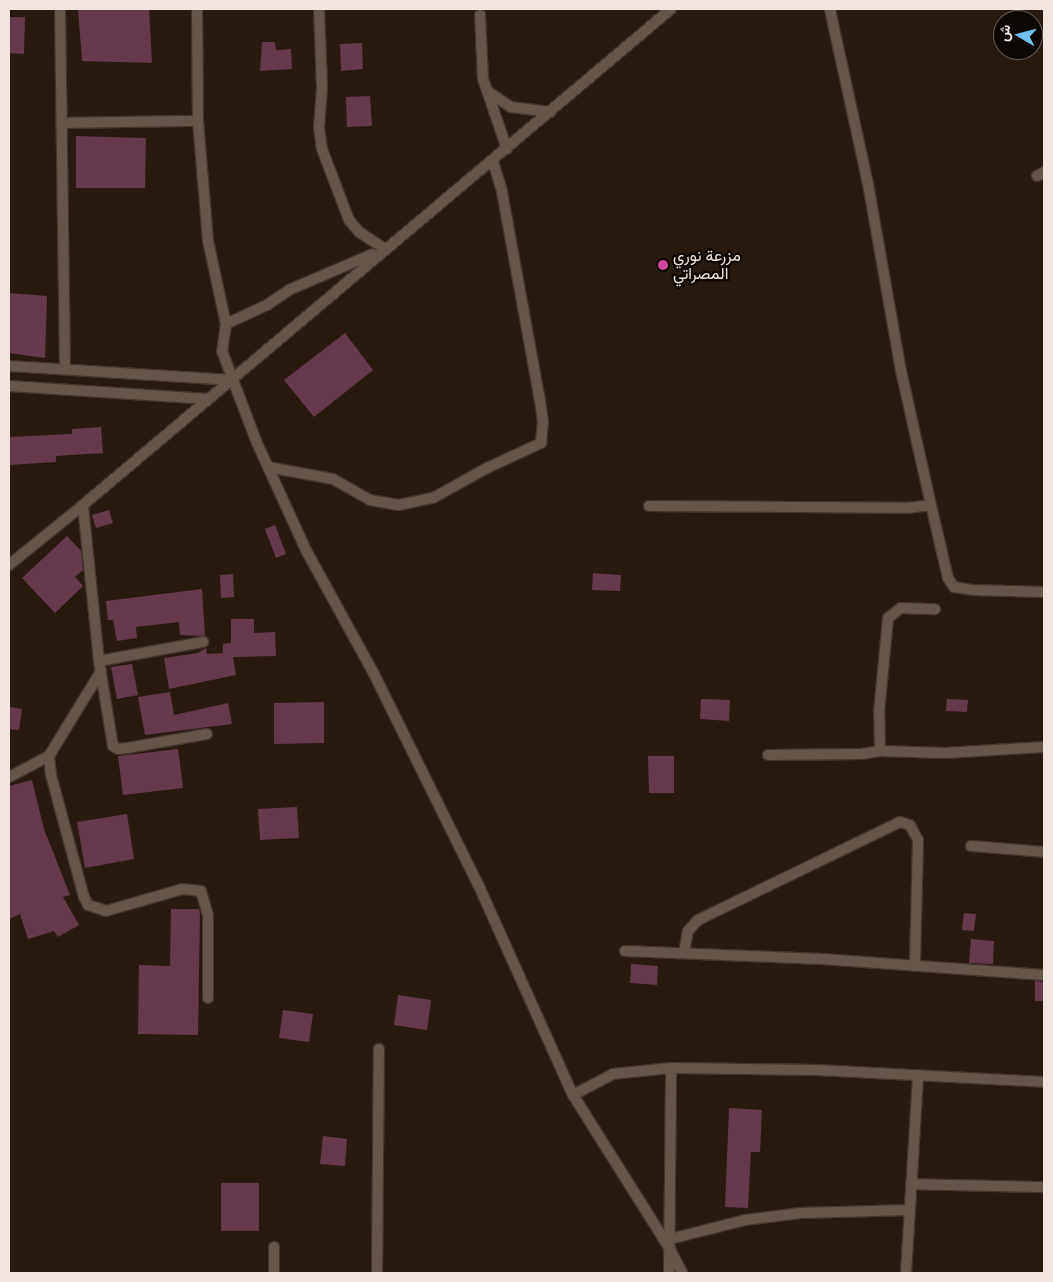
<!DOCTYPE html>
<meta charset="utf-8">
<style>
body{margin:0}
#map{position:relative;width:1053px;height:1282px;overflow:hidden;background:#291a10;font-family:Roboto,Vazirmatn,sans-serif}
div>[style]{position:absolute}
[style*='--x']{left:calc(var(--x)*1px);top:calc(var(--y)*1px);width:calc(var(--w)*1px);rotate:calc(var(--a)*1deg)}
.building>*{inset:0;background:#653a4d}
.roads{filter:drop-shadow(1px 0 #423631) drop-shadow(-1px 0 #423631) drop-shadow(0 1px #423631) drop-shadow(0 -1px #423631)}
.street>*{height:10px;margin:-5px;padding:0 5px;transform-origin:5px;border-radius:5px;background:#665549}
.dots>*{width:14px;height:14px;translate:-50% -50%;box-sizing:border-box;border:2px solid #0d0704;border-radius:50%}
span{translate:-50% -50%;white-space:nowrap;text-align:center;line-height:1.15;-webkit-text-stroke:4.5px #0d0704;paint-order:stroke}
.poi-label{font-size:16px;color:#f0e6df}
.left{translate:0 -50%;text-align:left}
.frame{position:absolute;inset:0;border:10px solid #f0e6df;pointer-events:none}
.north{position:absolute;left:993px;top:10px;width:50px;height:50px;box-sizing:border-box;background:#0d0704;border:1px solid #68605c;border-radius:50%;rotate:278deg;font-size:14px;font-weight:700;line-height:20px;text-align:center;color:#f0e6df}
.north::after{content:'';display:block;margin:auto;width:18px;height:22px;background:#72c1f5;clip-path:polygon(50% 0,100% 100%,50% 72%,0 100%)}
</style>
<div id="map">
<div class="building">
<i style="clip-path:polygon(78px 9px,149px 9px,152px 63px,82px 61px)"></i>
<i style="clip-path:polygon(9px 17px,25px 17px,24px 54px,9px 53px)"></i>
<i style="clip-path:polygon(262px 42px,275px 42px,276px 50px,291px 49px,292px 69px,260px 71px)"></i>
<i style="clip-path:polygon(362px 43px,363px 69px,341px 71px,340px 44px)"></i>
<i style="clip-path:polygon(370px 96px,372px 126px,347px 127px,346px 97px)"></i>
<i style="clip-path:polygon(76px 136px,146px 138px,145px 188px,76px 188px)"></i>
<i style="clip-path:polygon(9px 293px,47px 296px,45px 358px,9px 353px)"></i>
<i style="clip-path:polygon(345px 333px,373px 370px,314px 417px,284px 380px)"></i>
<i style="clip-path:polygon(101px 427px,103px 453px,56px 456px,56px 462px,9px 465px,9px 437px,72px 434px,72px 429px)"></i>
<i style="clip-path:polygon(109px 510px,113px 523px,96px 528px,92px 515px)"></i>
<i style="clip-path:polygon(275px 525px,286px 554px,276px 558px,265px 529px)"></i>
<i style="clip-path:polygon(67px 536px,81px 551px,83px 570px,75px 577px,83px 586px,55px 613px,22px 578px)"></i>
<i style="clip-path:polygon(593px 573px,621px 575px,620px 591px,592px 590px)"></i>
<i style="clip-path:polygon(233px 574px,234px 597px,221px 598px,220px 575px)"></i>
<i style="clip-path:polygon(202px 589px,205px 636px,180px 635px,179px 622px,136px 627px,137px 638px,117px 641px,113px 620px,108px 620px,106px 601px)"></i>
<i style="clip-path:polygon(231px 619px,254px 619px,254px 633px,275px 632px,276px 656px,233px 657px,236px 675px,169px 689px,164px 658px,198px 653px,206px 648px,207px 654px,223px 653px,223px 644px,231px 643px)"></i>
<i style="clip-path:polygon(132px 664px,138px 695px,117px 699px,111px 667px)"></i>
<i style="clip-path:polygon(170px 692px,174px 715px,228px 703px,232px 724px,145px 735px,138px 697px)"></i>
<i style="clip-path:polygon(701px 699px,730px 700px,729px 721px,700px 719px)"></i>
<i style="clip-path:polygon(947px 699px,968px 700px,967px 712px,946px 711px)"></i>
<i style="clip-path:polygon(324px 702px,324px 743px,274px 744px,274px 703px)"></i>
<i style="clip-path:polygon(9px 707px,22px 709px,19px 730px,9px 729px)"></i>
<i style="clip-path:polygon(178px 749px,183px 788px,123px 795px,118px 756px)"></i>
<i style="clip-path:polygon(648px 756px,674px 756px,674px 793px,649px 793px)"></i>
<i style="clip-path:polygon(32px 780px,44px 829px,70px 895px,63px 897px,79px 925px,58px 937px,54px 931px,28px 939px,20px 914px,9px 919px,9px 786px)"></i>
<i style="clip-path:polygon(297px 807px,299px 838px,260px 840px,258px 809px)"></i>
<i style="clip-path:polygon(127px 814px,134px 859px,85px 868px,77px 822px)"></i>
<i style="clip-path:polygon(171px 909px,199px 909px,200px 915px,198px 1035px,138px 1034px,139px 965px,170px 966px)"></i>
<i style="clip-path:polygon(964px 913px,976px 914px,974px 931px,962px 930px)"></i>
<i style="clip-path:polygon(971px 939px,994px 941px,993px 964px,969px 963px)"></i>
<i style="clip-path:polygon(631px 964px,658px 966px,657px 985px,630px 983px)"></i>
<i style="clip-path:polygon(1035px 981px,1044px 982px,1044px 1001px,1035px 1001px)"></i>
<i style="clip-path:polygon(398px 995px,431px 1000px,427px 1030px,394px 1025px)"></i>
<i style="clip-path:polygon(283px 1010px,313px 1014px,309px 1042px,279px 1038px)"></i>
<i style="clip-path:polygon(729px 1108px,762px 1110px,760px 1152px,751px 1152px,748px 1208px,725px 1207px)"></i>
<i style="clip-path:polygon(323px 1136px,347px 1139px,345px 1166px,320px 1164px)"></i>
<i style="clip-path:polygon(221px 1183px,259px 1183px,259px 1231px,221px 1231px)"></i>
</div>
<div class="roads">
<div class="street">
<i style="--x:60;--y:9;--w:360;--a:89.2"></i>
<i style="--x:197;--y:9;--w:112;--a:89.5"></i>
<i style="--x:319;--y:9;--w:79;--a:87.8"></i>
<i style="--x:322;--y:88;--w:40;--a:94.3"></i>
<i style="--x:319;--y:128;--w:21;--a:82"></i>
<i style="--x:322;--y:149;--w:76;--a:69.2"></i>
<i style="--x:349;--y:220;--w:16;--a:50"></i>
<i style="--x:359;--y:232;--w:30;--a:33"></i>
<i style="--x:480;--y:15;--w:64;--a:87.3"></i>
<i style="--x:483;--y:79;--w:74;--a:71.1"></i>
<i style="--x:487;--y:91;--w:29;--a:34"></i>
<i style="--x:511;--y:107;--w:40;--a:7.1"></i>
<i style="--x:64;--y:123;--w:134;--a:-0.9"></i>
<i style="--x:198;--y:121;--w:120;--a:85.2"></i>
<i style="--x:208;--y:241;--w:85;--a:77.8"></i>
<i style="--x:226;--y:324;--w:27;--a:98"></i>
<i style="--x:222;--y:351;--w:98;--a:69.2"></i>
<i style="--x:257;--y:443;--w:120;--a:65.4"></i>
<i style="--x:307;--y:552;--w:139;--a:61.2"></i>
<i style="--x:374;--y:674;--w:234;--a:63.7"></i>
<i style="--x:478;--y:884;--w:231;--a:65.8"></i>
<i style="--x:573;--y:1095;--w:182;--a:57.8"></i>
<i style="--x:670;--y:1249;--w:27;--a:63"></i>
<i style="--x:1037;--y:176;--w:8;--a:-30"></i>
<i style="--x:226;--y:324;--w:45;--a:-24.9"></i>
<i style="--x:267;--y:305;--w:27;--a:-34"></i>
<i style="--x:289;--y:290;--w:91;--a:-23.2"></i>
<i style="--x:9;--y:366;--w:223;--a:3.6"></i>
<i style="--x:9;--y:386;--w:200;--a:3.7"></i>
<i style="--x:268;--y:467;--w:66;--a:10.5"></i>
<i style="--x:333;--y:479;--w:43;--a:29.6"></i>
<i style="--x:370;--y:500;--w:29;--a:10"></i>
<i style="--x:399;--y:505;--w:35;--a:-12"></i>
<i style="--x:433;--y:498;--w:62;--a:-29.1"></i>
<i style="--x:487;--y:468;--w:60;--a:-24.8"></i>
<i style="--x:541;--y:443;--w:21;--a:-85"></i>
<i style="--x:543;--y:422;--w:21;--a:-98"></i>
<i style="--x:540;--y:401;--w:213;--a:-100.3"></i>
<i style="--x:502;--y:191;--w:31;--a:-107"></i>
<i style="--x:931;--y:505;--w:75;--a:76.9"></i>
<i style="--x:948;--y:578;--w:11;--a:56"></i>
<i style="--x:954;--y:587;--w:20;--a:9"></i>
<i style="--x:974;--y:590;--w:70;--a:1.6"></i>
<i style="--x:649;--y:506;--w:258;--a:0.4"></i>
<i style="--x:907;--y:508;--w:24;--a:-7"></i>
<i style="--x:931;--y:505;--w:137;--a:-102.6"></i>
<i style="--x:901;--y:371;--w:190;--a:-100"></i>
<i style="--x:868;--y:184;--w:179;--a:-102.3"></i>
<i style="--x:9;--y:565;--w:95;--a:-39"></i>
<i style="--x:99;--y:661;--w:106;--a:-10.4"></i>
<i style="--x:101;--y:671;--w:100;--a:121.5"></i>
<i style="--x:49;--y:756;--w:19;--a:84"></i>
<i style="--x:51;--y:775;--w:126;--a:74.9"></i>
<i style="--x:84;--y:897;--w:9;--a:63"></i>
<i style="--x:88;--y:905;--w:19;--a:18"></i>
<i style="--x:106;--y:911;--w:79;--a:-16.1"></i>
<i style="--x:182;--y:889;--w:19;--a:6"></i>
<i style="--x:201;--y:891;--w:26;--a:74"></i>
<i style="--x:208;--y:916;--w:82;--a:90"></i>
<i style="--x:207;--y:734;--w:80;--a:170"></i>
<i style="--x:128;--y:748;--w:10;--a:174"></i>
<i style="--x:118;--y:749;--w:6;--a:-149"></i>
<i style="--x:113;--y:746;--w:86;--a:-99.4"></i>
<i style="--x:99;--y:661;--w:157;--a:-95.9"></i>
<i style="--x:83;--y:505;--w:769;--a:-40.15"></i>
<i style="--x:880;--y:751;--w:39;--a:-91"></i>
<i style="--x:879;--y:712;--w:94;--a:-84.5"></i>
<i style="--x:888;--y:618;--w:16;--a:-38"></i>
<i style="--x:901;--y:608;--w:34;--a:2"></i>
<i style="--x:768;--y:755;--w:93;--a:-0.6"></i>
<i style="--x:861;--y:754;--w:19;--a:-9"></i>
<i style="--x:880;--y:751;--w:65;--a:1.8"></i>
<i style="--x:945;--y:753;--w:99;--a:-3.5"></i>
<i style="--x:9;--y:777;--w:45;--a:-27.7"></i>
<i style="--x:971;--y:846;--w:73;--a:4.7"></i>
<i style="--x:625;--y:951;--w:197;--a:2.3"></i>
<i style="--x:822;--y:959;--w:223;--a:4.1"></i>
<i style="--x:684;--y:953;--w:22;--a:-80"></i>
<i style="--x:688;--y:931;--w:15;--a:-48"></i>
<i style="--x:698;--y:920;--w:225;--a:-25.9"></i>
<i style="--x:900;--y:822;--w:10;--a:17"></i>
<i style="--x:910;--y:825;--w:17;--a:62"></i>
<i style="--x:918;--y:840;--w:126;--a:91.4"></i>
<i style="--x:573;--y:1095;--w:45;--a:-27.7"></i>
<i style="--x:613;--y:1074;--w:58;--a:-5.9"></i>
<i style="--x:671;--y:1068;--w:146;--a:0.8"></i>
<i style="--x:817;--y:1070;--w:227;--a:3"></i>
<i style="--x:911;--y:1184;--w:133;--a:1.3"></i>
<i style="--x:670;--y:1239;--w:77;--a:-14.2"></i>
<i style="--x:745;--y:1220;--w:56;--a:-7.1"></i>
<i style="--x:801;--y:1213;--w:109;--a:-1.6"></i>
<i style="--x:274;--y:1247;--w:26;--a:90"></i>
<i style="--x:377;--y:1273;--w:224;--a:-89.5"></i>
<i style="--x:669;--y:1273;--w:205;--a:-89.4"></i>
<i style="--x:906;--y:1273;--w:197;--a:-86.5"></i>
</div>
</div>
<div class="dots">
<i style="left:663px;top:265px;background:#d1479c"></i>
</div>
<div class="poi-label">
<span class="left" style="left:673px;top:265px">مزرعة نوري<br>المصراتي</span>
</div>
<div class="frame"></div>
<div class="north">ش</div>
</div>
